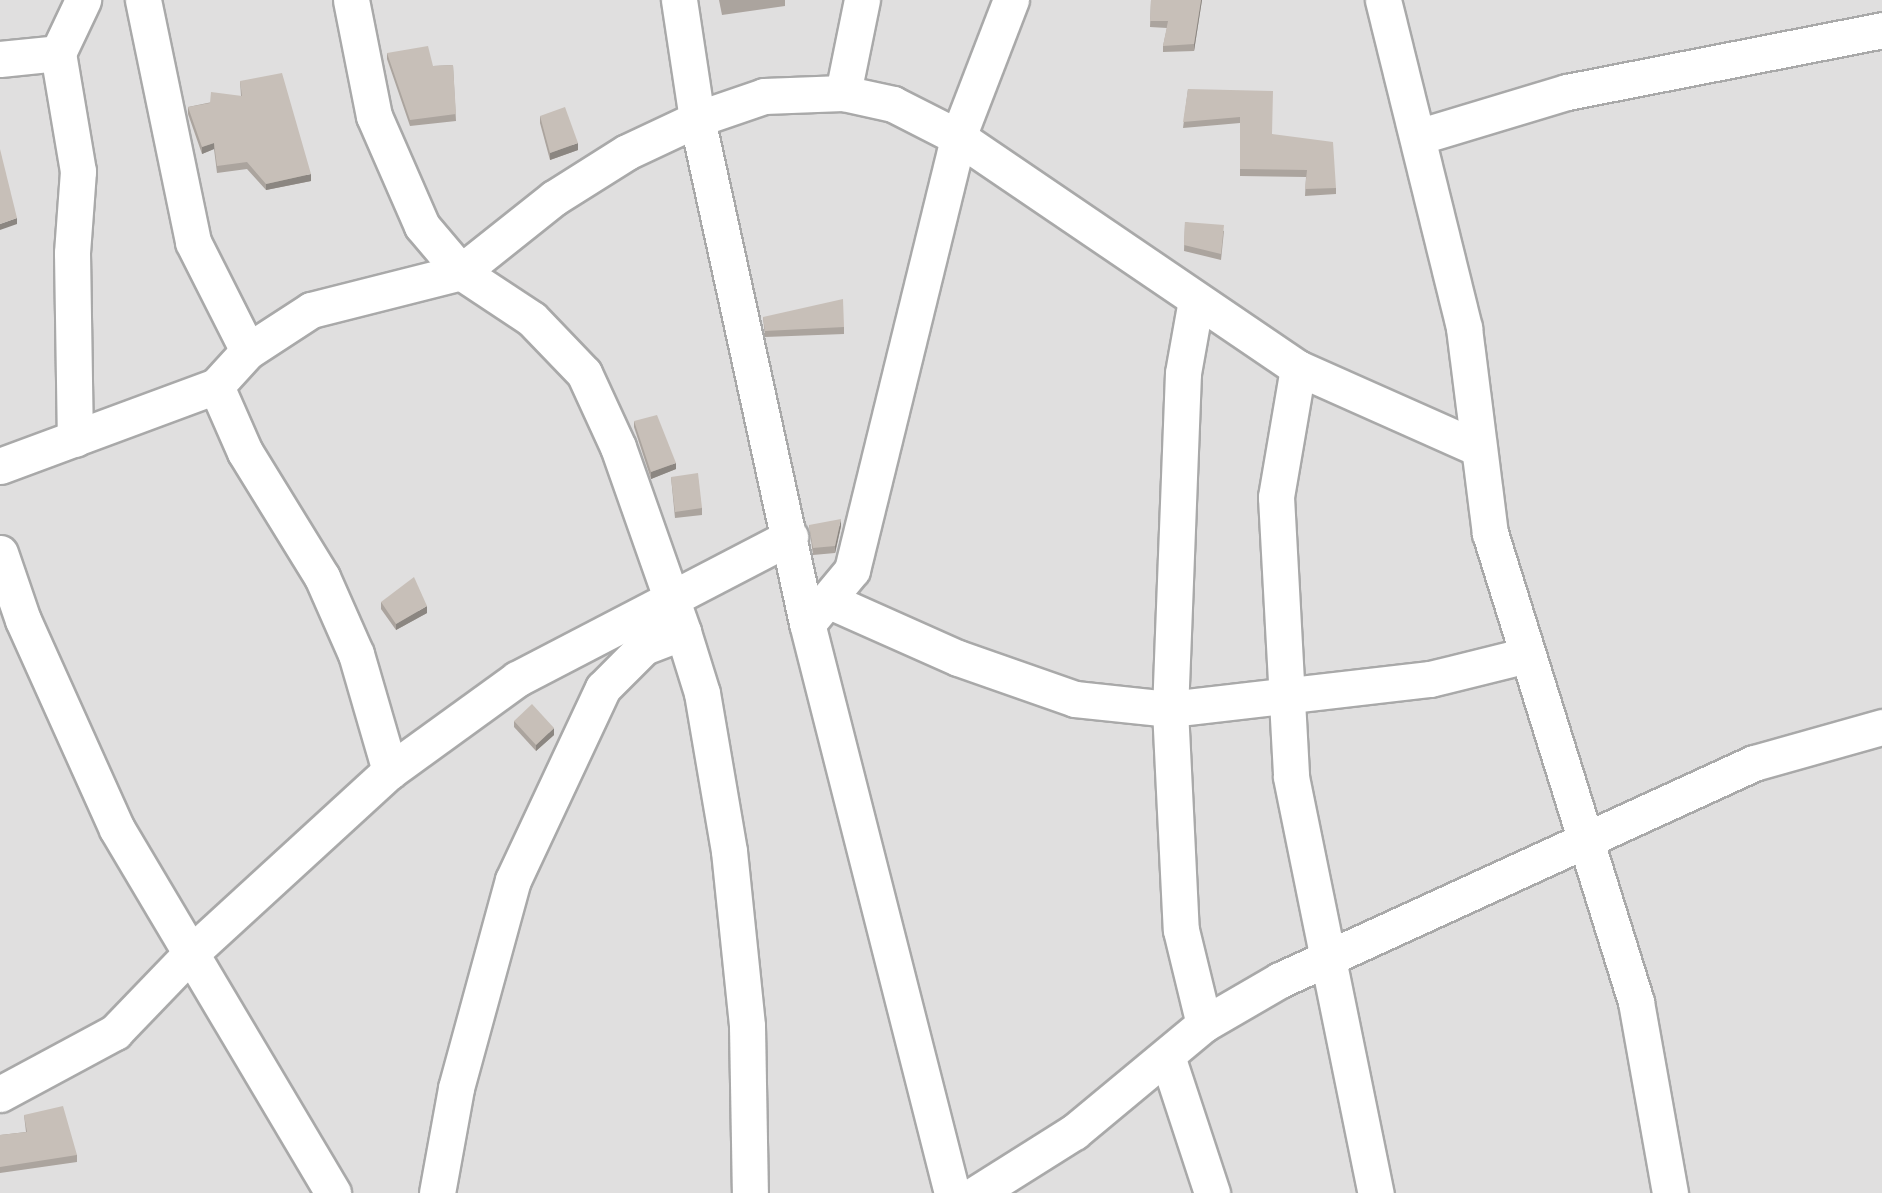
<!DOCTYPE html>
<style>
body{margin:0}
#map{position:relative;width:1882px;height:1193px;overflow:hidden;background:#f2efe9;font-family:Manrope,sans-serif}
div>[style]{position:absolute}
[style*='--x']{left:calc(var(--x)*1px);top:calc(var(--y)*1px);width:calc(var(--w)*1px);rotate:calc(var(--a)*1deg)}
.residential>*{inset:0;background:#e0dfdf}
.roads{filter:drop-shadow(2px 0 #a9a9a9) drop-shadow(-2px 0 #a9a9a9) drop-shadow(0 2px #a9a9a9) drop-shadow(0 -2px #a9a9a9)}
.street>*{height:35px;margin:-17.5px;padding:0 17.5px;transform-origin:17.5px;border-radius:17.5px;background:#fff}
.wall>*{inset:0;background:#aba49e}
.shaded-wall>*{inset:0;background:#8b8681}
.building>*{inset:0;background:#c7bfb8}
span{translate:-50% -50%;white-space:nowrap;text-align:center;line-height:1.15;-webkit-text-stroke:5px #fff;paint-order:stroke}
</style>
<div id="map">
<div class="residential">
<i style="clip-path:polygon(0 0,1882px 0,1882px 1193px,0 1193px)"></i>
</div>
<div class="roads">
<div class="street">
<i style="--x:143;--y:0;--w:247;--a:78.3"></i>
<i style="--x:193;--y:242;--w:122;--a:63.2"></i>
<i style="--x:351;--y:0;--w:118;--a:78.8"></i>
<i style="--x:374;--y:116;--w:120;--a:66.4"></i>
<i style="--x:422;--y:226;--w:60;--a:49.7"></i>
<i style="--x:461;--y:272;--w:85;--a:33.5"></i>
<i style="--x:532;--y:319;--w:75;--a:46.1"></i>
<i style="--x:584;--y:373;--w:81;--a:65.3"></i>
<i style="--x:618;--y:447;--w:196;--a:70.6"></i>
<i style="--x:683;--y:632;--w:64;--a:72.7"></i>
<i style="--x:702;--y:693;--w:160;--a:80.3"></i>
<i style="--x:729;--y:851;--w:176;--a:84.1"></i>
<i style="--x:747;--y:1026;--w:167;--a:89"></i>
<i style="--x:679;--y:0;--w:120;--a:81.4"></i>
<i style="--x:697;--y:119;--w:516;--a:77.69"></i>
<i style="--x:807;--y:623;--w:588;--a:75.73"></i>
<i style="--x:1383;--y:0;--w:338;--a:76.1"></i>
<i style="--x:1464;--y:328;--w:207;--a:82.8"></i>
<i style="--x:1490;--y:533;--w:491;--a:72.7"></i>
<i style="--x:1636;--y:1002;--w:194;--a:79.9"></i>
<i style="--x:58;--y:53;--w:120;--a:80.4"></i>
<i style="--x:78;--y:171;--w:82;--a:94.2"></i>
<i style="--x:72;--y:253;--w:186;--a:89.1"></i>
<i style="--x:0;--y:59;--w:58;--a:-5.9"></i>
<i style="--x:58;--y:53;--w:59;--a:-64.7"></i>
<i style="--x:843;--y:93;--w:95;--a:-78.5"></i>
<i style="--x:1421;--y:136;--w:152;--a:-16.8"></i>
<i style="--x:1567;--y:92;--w:321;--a:-11.1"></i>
<i style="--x:1196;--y:300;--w:74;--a:100.1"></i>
<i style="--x:1183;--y:373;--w:336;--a:92.2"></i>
<i style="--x:1170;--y:709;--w:221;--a:87.2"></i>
<i style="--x:1181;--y:930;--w:97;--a:76.3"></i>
<i style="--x:1298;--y:368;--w:131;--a:99.7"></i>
<i style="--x:1276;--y:497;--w:280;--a:86.9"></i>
<i style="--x:1291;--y:777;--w:425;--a:78.5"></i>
<i style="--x:216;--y:386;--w:72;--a:66.3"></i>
<i style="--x:245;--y:452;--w:147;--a:58.4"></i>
<i style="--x:322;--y:577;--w:84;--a:66.2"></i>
<i style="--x:356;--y:654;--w:122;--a:73.8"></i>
<i style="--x:0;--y:466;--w:230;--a:-20.3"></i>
<i style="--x:216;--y:386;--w:47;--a:-47.6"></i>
<i style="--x:248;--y:351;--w:75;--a:-33.1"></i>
<i style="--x:311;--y:310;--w:155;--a:-14.2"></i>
<i style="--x:461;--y:272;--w:119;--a:-38.5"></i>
<i style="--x:554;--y:198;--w:86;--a:-32.2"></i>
<i style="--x:627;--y:152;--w:77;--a:-25.2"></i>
<i style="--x:697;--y:119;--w:71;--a:-18.9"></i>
<i style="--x:764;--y:96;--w:79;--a:-2.2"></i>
<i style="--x:843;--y:93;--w:51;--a:12.4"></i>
<i style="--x:893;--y:104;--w:73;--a:26.9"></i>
<i style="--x:958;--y:137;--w:411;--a:34.2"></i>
<i style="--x:1298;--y:368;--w:197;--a:24"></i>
<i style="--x:0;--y:553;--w:71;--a:71.1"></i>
<i style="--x:23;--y:620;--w:229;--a:65.8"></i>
<i style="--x:117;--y:829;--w:423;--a:59.3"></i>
<i style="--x:832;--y:602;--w:138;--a:24"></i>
<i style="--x:958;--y:658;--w:124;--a:19.3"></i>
<i style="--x:1075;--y:699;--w:96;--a:6"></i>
<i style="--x:1170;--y:709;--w:262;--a:-6.6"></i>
<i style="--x:1430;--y:679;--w:100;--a:-13.9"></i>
<i style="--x:813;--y:617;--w:61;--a:-50.3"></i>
<i style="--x:852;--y:570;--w:446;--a:-76.2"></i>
<i style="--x:958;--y:137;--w:147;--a:-68.9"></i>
<i style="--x:1168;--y:1059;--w:141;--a:71.8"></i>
<i style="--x:0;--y:1094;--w:131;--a:-28.3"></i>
<i style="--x:115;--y:1032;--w:108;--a:-46.1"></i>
<i style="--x:190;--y:954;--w:271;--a:-42.5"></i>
<i style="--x:390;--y:771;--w:157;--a:-35.9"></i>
<i style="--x:517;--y:679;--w:308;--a:-27.5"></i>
<i style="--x:437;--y:1193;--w:107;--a:-79.7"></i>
<i style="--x:456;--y:1088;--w:216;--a:-74.7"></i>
<i style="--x:513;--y:880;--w:212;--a:-64.9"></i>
<i style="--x:603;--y:688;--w:58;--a:-45"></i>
<i style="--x:644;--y:647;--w:42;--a:-21"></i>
<i style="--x:977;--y:1193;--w:115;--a:-32.2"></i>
<i style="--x:1074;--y:1132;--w:169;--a:-39.7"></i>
<i style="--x:1204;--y:1024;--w:88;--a:-30.1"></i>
<i style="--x:1280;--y:980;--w:521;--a:-24.6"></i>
<i style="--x:1754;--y:763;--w:133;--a:-15.7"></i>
</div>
</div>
<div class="wall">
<i style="clip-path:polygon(719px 0,785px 0,785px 6px,722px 15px)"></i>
<i style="clip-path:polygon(1151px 0,1202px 0,1194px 51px,1163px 52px,1163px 46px,1167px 28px,1150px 27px)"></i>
<i style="clip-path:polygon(387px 53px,433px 66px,453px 65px,456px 121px,410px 126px,387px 59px)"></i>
<i style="clip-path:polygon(240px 81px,311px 181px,266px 190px,247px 169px,217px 173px,214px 149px,202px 154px,188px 114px,188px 107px,241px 96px)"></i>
<i style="clip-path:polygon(1188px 89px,1272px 134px,1336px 188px,1336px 194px,1305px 196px,1306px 177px,1240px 176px,1240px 123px,1183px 128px)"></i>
<i style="clip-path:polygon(540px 116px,578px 150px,550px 160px,540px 123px)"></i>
<i style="clip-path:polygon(1185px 222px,1224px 231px,1221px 260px,1184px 251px)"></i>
<i style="clip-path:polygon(763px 317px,844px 327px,844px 334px,765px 337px)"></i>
<i style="clip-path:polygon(634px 421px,676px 469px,651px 479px,634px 427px)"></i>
<i style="clip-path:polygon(671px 477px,702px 508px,702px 515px,675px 518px)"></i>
<i style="clip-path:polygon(809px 525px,841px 526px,835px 553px,813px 555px)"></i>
<i style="clip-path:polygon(381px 602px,427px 613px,396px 630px,381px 609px)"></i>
<i style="clip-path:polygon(514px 721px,554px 735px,536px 751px,514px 727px)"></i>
<i style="clip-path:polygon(24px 1115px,77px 1155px,77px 1162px,0 1173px,0 1135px,26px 1132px)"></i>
</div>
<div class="shaded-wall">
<i style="clip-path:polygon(1201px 0,1202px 0,1194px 51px,1194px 44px)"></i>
<i style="clip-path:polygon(214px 143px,214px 149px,202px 154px,202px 147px)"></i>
<i style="clip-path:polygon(578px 143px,578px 150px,550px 160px,550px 153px)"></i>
<i style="clip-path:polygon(311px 174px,311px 181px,266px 190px,266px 184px)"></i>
<i style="clip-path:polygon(17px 218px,17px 224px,0 230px,0 224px)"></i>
<i style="clip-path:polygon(676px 463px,676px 469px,651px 479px,651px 472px)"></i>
<i style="clip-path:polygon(841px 519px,841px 526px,835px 553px,835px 546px)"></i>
<i style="clip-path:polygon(427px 606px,427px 613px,396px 630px,396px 624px)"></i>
<i style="clip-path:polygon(554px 728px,554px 735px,536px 751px,536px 745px)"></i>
</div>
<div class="building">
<i style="clip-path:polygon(1151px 0,1201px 0,1194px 44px,1163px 46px,1168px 21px,1150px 21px)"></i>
<i style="clip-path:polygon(428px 46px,433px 66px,453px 65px,456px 114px,410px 120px,387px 53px)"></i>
<i style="clip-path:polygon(282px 73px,311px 174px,266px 184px,247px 162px,217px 166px,214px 143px,202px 147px,188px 107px,210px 103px,211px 92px,242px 96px,240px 81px)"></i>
<i style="clip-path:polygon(1188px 89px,1273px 91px,1272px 134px,1333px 142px,1336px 188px,1305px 189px,1307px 170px,1240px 169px,1240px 117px,1183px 122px)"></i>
<i style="clip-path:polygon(565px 107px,578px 143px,550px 153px,540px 116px)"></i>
<i style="clip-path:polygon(0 149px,17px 218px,0 224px)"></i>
<i style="clip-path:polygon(1185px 222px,1224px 225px,1221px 254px,1184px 245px)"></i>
<i style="clip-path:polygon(843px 299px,844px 327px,765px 331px,763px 317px)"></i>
<i style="clip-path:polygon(657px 415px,676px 463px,651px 472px,634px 421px)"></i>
<i style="clip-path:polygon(698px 473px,702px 508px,675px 512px,671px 477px)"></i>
<i style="clip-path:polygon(841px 519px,835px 546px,813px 548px,809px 525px)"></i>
<i style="clip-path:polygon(414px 577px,427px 606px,396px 624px,381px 602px)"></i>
<i style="clip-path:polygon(532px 704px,554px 728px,536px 745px,514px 721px)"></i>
<i style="clip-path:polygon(63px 1106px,77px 1155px,0 1167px,0 1135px,27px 1132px,24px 1115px)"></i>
</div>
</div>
